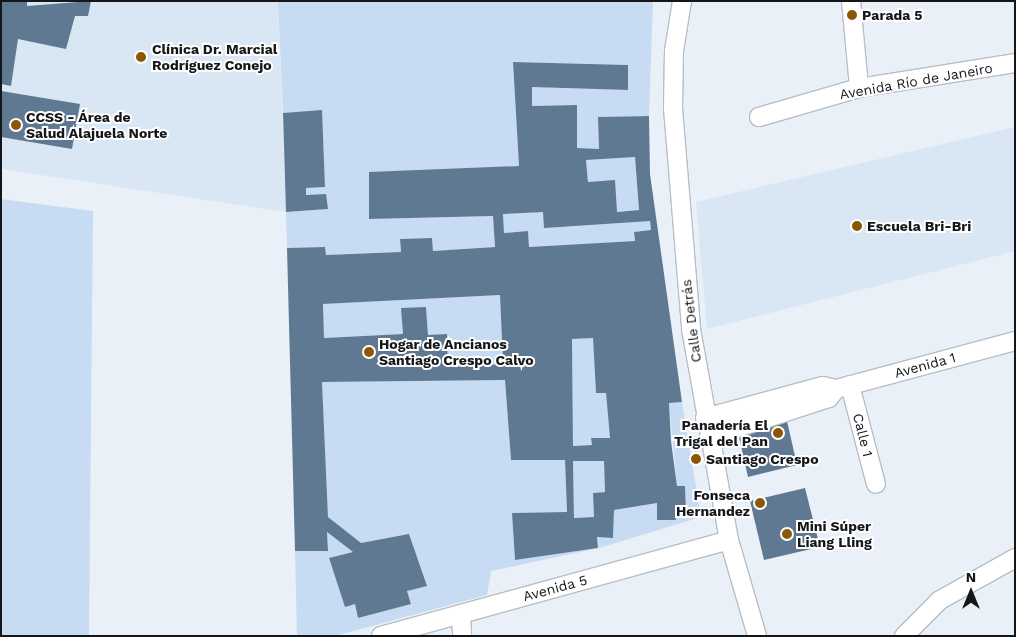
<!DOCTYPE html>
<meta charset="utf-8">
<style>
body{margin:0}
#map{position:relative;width:1016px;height:637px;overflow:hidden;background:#e9f0f8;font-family:"Work Sans",sans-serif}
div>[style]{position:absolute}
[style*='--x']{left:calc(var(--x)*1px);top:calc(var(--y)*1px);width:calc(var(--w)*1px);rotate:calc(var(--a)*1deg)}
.built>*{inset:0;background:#d9e6f4}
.green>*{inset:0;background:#c7dcf2}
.building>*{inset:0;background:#607993}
.roads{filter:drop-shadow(1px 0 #b7bfc6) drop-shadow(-1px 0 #b7bfc6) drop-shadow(0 1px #b7bfc6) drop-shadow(0 -1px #b7bfc6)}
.minor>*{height:18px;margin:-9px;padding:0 9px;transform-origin:9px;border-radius:9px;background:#fff}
.dots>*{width:14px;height:14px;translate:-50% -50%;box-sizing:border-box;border:2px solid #fff;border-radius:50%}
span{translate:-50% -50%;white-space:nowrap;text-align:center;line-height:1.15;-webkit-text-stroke:4px #fff;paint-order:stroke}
.poi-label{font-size:14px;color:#141619;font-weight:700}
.left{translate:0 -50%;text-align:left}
.right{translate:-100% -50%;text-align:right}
.street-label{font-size:14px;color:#141619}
.frame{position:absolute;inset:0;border:2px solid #141619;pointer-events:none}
.north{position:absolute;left:946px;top:567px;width:50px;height:50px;-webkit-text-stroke:4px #fff;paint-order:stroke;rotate:0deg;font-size:14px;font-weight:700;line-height:20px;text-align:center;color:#141619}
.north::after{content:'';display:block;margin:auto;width:18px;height:22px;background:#141619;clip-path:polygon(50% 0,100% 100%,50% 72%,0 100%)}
</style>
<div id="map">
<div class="built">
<i style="clip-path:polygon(1px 1px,278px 1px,286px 212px,1px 169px)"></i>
<i style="clip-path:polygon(1015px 127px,1015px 251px,707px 329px,696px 202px)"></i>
</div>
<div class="green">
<i style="clip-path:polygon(278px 1px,653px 1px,649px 116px,598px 117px,599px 149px,577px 148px,577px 105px,532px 106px,532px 87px,627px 90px,627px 65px,513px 62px,519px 166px,369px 173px,370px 219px,493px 216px,495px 247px,433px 251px,432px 238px,400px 239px,401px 252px,326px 255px,325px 247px,287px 248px,286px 212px,327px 209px,306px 195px,306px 188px,325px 187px,322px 111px,283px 113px)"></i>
<i style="clip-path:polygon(635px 157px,639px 210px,617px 212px,588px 182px,586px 160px)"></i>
<i style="clip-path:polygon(1px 199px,93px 211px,89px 636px,1px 636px)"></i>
<i style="clip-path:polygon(543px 212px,650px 221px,651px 230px,634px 232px,635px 241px,529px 247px,528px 231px,504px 233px,503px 214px)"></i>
<i style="clip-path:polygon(500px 295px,503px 364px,448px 367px,447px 335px,428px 335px,426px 307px,402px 309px,403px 334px,324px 338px,323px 304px)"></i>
<i style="clip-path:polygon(593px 338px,596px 393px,606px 393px,610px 438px,591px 438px,592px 445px,573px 446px,572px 339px)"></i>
<i style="clip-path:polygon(505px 380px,511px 460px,565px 460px,567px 512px,512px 513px,515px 560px,598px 548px,597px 537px,613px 538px,614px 510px,657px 503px,657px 520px,675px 520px,675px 512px,686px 513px,685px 486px,677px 486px,669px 403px,682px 402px,701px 517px,599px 548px,491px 571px,487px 595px,335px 636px,297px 636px,295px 551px,328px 551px,327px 532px,353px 552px,329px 558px,345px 606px,355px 604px,358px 618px,411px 603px,407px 591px,328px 517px,322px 382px)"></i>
<i style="clip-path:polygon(573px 461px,604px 461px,605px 492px,593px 493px,594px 517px,574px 518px)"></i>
</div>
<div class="building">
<i style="clip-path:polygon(1px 1px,27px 1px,27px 6px,91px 1px,88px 16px,75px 16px,66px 49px,18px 39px,11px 86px,1px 84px)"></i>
<i style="clip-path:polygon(evenodd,513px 62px,628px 65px,628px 90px,532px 87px,532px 106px,577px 105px,577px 148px,599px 149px,598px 117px,649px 116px,650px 174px,682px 402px,669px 403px,671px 441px,677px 486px,685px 486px,686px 513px,675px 512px,676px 520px,657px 520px,657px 503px,614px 510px,613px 538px,597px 537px,598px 548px,515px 560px,512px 513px,567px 512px,565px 460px,511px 460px,505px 380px,322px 382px,328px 517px,361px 543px,409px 534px,427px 586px,407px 591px,411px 604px,358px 618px,355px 604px,345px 607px,329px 558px,353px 552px,327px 532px,328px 551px,295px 551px,287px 248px,325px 247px,326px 255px,401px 252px,400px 239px,432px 238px,433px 251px,495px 247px,493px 216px,369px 219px,369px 172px,519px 166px,513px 62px,635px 157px,639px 210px,617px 212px,615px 180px,588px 182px,586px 160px,635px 157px,513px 62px,543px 212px,544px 228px,650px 221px,651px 230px,634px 232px,635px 241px,529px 247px,528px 231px,504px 233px,503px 214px,543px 212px,513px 62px,500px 295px,503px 364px,448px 367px,447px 334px,428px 335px,426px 307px,401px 308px,403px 334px,324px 338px,323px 304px,500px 295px,513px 62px,593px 338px,596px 393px,606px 393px,610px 438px,591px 438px,592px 445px,573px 446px,572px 339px,593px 338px,513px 62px,573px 461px,604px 461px,605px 492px,593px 493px,594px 517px,574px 518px,573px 461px)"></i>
<i style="clip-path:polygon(1px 91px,80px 104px,72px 149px,1px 137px)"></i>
<i style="clip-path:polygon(322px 110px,325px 187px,306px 188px,306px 195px,326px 194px,328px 209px,286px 212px,283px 113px)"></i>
<i style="clip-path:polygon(787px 421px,797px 465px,748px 477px,739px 437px)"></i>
<i style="clip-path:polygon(805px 488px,820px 547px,764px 560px,750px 501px)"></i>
</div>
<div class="roads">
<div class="minor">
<i style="--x:682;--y:1;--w:51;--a:99.1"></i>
<i style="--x:674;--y:51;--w:57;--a:91"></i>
<i style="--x:673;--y:108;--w:222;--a:85.3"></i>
<i style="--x:691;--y:329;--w:214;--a:79.8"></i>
<i style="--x:729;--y:540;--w:100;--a:73.7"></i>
<i style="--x:851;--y:1;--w:87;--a:84.7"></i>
<i style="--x:759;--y:117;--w:104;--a:-16.2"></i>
<i style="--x:859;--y:88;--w:158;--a:-9.1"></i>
<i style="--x:850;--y:385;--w:102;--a:75.3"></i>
<i style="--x:705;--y:418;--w:122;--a:-15.2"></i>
<i style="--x:823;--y:386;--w:13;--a:13"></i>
<i style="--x:836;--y:389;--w:185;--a:-15"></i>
<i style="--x:709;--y:437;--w:126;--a:-18"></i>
<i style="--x:829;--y:398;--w:11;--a:-52"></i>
<i style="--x:461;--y:614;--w:22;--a:87"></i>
<i style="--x:381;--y:636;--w:361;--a:-15.4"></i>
<i style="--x:904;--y:636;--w:51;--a:-45"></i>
<i style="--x:940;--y:600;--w:86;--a:-29.2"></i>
</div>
</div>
<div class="dots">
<i style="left:852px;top:15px;background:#8b5703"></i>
<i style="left:141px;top:57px;background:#8b5703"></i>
<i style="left:16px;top:125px;background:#8b5703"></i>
<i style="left:857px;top:226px;background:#8b5703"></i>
<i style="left:369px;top:352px;background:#8b5703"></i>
<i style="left:778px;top:433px;background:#8b5703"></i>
<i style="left:696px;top:459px;background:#8b5703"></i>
<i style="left:760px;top:503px;background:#8b5703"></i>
<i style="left:787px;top:534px;background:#8b5703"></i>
</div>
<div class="poi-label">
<span class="left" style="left:862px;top:15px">Parada 5</span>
<span class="left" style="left:152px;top:57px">Clínica Dr. Marcial<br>Rodríguez Conejo</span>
<span class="left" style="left:26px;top:125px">CCSS - Área de<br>Salud Alajuela Norte</span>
<span class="left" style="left:867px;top:226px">Escuela Bri-Bri</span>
<span class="left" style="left:379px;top:352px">Hogar de Ancianos<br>Santiago Crespo Calvo</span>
<span class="right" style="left:768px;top:433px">Panadería El<br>Trigal del Pan</span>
<span class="left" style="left:706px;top:459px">Santiago Crespo</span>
<span class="right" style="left:750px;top:503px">Fonseca<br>Hernandez</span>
<span class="left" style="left:797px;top:534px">Mini Súper<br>Liang Lling</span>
</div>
<div class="street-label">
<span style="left:916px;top:81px;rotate:-10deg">Avenida Río de Janeiro</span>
<span style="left:691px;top:321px;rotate:-97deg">Calle Detrás</span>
<span style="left:925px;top:365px;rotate:-15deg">Avenida 1</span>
<span style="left:863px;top:435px;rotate:76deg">Calle 1</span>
<span style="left:555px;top:588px;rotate:-15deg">Avenida 5</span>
</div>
<div class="frame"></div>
<div class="north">N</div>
</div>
